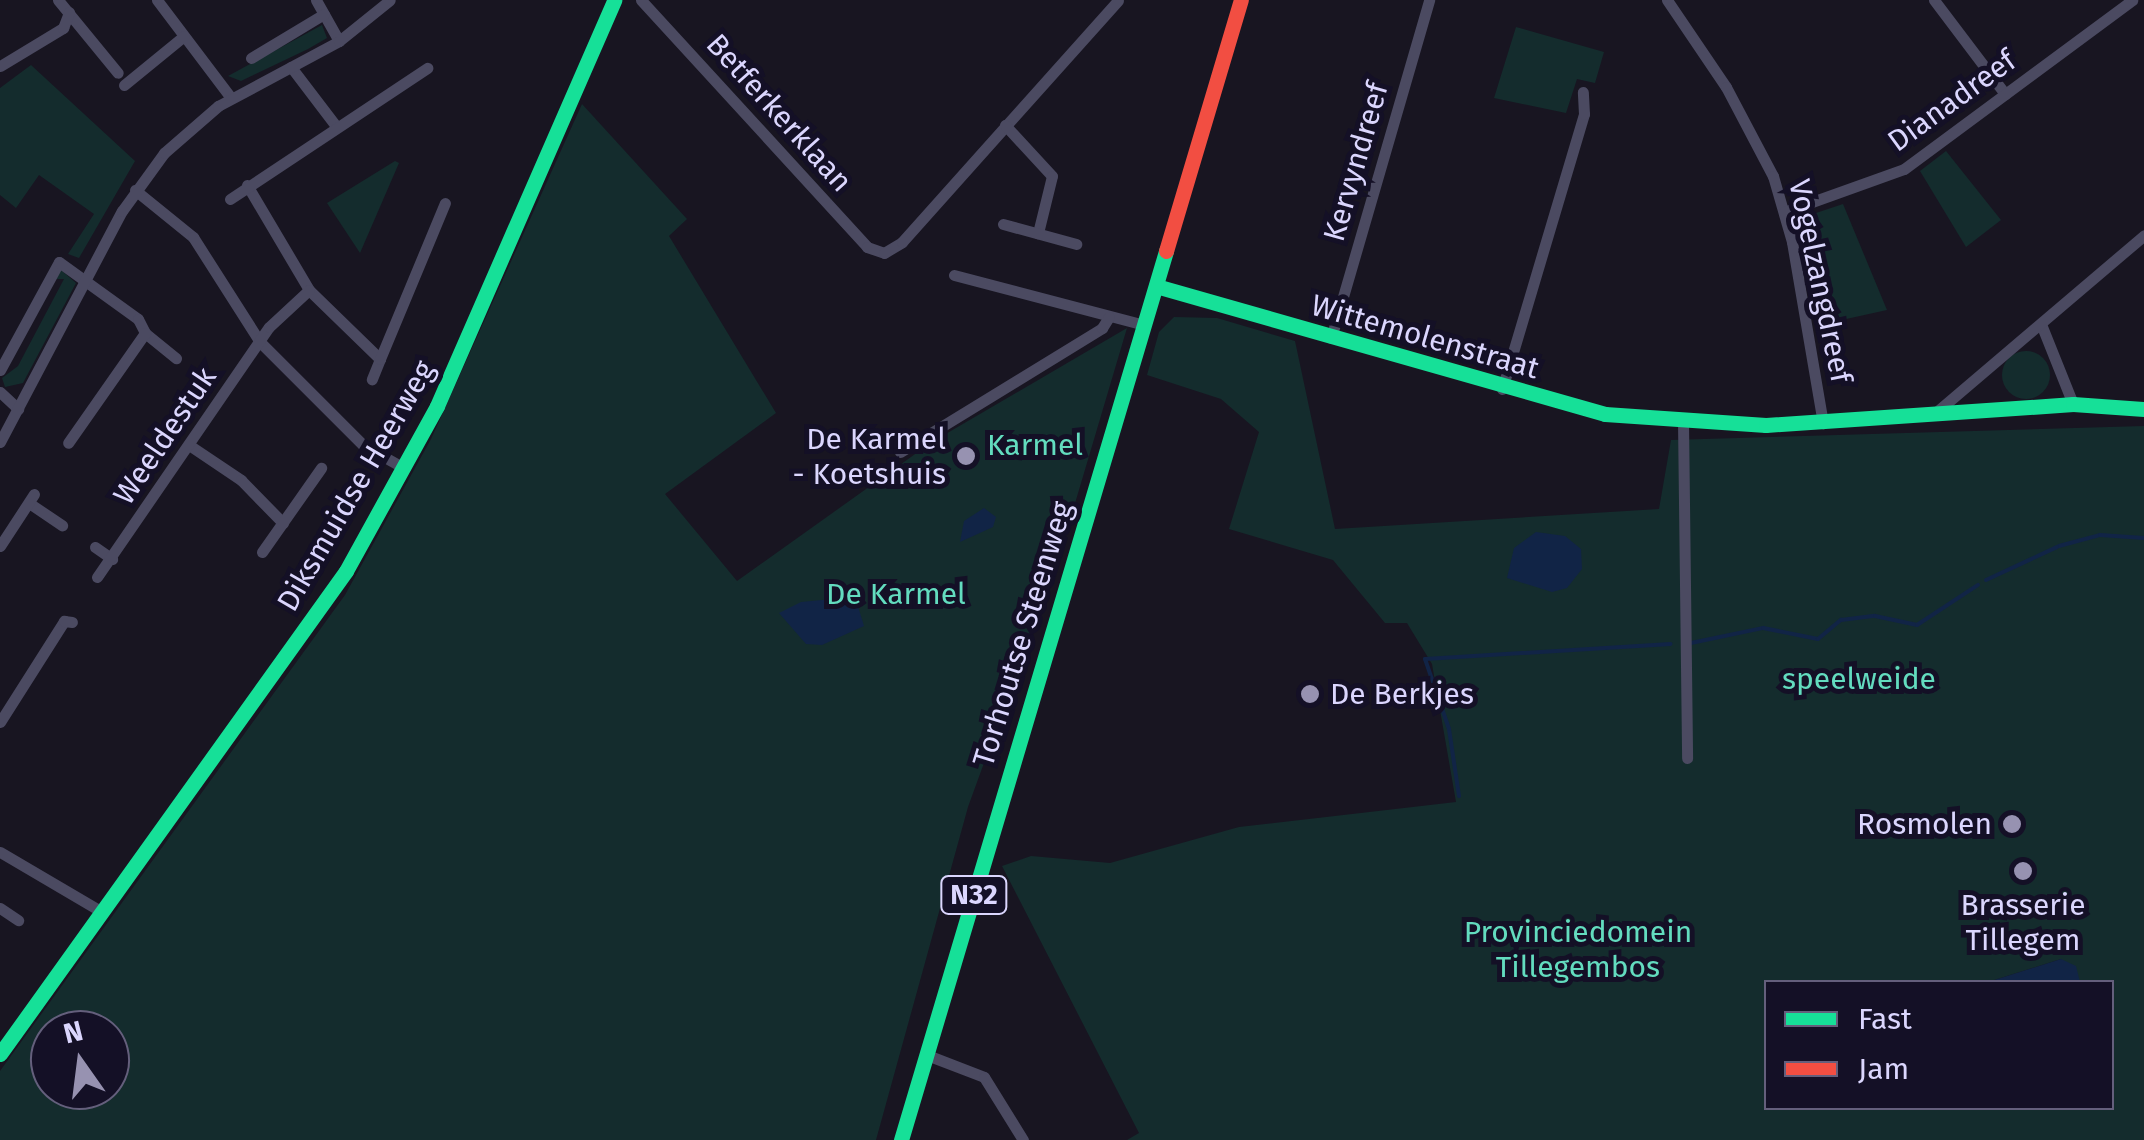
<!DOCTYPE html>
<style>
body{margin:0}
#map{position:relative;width:2144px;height:1140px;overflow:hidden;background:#181521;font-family:"Fira Sans",sans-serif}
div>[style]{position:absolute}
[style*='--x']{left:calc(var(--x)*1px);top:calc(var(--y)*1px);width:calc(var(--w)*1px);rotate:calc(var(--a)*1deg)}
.green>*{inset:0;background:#142c2d}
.round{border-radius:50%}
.water>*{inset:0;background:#112446}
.stream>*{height:4px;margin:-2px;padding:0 2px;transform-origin:2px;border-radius:2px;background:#112446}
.street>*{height:11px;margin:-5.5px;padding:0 5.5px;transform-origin:5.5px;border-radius:5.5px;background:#4b4a61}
.fast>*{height:15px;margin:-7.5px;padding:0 7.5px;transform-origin:7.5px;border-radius:7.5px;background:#16e098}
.jam>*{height:15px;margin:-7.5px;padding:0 7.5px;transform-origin:7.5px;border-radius:7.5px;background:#f24e42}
.dots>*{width:28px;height:28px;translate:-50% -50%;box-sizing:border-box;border:5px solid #141026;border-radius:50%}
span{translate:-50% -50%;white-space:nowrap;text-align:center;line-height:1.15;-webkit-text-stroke:10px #141026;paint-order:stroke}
.shield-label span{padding:2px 8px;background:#141026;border:2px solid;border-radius:8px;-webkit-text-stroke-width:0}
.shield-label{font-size:28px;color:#dbd6fe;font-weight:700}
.street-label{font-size:30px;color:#dbd6fe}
.poi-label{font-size:30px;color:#dbd6fe}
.right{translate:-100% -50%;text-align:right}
.left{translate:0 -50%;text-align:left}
.park-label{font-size:30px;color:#63dcbf}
.legend{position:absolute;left:1764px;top:980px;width:350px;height:130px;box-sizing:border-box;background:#141026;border:2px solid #645f7c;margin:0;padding:12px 18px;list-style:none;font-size:30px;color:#dbd6fe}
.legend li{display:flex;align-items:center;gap:20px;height:50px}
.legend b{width:50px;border:2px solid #645f7c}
.north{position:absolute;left:30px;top:1010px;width:100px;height:100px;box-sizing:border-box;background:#141026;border:2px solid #645f7c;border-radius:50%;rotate:346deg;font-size:28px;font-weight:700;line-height:40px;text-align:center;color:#dbd6fe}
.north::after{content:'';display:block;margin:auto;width:35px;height:45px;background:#9792b1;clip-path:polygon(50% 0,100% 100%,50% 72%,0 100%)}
</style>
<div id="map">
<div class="green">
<i style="clip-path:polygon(322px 25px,327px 38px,308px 49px,241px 81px,228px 76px)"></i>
<i style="clip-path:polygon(1516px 27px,1604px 52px,1595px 83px,1577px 79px,1566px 113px,1494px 98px)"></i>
<i style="clip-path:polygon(31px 65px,135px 161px,79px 258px,68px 254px,94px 214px,39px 175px,16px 208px,0 195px,0 88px)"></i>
<i style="clip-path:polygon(evenodd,582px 104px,687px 219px,669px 236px,776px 413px,665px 494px,737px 581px,932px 442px,1127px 328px,1060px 554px,968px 807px,876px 1140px,0 1140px,0 1071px,345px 595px,431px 439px,582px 104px,50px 1030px,110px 1030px,110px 1090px,50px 1090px,50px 1030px)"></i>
<i style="clip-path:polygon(1946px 151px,2001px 220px,1966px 247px,1920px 171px)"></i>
<i style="clip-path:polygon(395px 161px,399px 163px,360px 253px,327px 203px)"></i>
<i style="clip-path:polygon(1843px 204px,1887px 310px,1819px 325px,1799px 231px,1804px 217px)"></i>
<i style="clip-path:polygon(61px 270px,76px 283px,23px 383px,5px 387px,2px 378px,18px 366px,64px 279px,54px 279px)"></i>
<i style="clip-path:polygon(evenodd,1174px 317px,1217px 318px,1295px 341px,1335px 529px,1659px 509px,1671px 440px,2144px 426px,2144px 1140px,1127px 1140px,1139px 1133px,1002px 866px,1031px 856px,1110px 863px,1239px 827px,1456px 802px,1432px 664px,1407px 623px,1385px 623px,1333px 560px,1229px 529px,1259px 432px,1221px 399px,1147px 375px,1159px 332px,1174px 317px,2061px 959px,2080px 982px,2112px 982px,2112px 1108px,1766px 1108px,1766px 982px,1988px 982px,2061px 959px)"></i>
<i class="round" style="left:2002px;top:351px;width:48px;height:48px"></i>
</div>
<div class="water">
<i style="clip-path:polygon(984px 508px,996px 517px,993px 527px,960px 542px,964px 521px)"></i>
<i style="clip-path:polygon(1536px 532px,1565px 536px,1581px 549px,1582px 569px,1567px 588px,1552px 592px,1507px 578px,1514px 548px)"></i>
<i style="clip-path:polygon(843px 598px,857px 603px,864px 626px,822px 645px,806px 644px,779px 613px,801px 602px)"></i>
<i style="clip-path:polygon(2061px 959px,2076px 966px,2080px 982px,1988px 982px)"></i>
</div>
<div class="stream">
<i style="--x:2059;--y:546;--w:42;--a:-15"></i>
<i style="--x:2100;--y:535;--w:44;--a:3.9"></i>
<i style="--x:1986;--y:580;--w:78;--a:-24.9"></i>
<i style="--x:1691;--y:643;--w:74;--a:-11.8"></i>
<i style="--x:1763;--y:628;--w:56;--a:11.3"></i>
<i style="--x:1818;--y:639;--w:30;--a:-40"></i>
<i style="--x:1841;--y:620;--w:34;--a:-7"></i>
<i style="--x:1875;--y:616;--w:43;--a:12.1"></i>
<i style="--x:1917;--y:625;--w:73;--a:-33.3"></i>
<i style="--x:1459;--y:796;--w:68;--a:-98.5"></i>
<i style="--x:1449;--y:729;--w:74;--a:-108.9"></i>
<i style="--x:1425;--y:659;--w:246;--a:-3.5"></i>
</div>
<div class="street">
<i style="--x:58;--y:0;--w:94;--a:50.6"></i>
<i style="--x:157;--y:0;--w:123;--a:52.9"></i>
<i style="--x:316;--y:0;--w:47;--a:60.7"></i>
<i style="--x:641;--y:0;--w:335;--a:47.5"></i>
<i style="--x:867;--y:247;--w:18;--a:19"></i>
<i style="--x:884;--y:253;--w:21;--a:-31"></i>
<i style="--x:902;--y:242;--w:324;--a:-48.2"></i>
<i style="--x:1667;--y:0;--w:105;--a:55.9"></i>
<i style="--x:1726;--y:87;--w:101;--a:62.2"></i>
<i style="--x:1773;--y:176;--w:69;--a:73.9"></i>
<i style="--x:1792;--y:242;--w:184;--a:80.3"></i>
<i style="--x:1934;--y:0;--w:118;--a:52.9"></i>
<i style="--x:251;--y:58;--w:85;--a:-31.1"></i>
<i style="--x:0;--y:66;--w:74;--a:-31.1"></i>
<i style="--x:63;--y:28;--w:17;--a:-69"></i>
<i style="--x:291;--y:67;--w:74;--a:52.7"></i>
<i style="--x:124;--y:85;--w:77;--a:-39.2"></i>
<i style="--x:1005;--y:125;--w:69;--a:47.3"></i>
<i style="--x:1052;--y:176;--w:59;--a:103.8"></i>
<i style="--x:247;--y:185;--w:122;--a:59.4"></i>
<i style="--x:309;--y:290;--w:99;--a:44.2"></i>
<i style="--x:380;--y:359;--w:22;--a:112"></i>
<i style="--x:135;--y:190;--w:75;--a:39"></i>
<i style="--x:193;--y:237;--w:125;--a:57.5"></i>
<i style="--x:260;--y:342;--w:146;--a:45"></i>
<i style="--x:363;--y:445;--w:47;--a:29.3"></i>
<i style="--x:230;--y:199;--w:237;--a:-33.6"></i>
<i style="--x:1784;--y:212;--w:127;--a:-19.7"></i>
<i style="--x:1904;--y:169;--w:284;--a:-36.5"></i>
<i style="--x:1003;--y:224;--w:76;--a:15.3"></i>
<i style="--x:954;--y:275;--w:196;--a:14.7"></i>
<i style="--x:2041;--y:324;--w:86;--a:68.2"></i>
<i style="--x:145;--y:333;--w:40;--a:39"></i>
<i style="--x:1331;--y:338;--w:352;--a:-73.8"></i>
<i style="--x:380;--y:359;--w:169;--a:-67.4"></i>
<i style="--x:0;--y:370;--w:123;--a:-61.4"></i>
<i style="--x:59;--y:262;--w:97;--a:35.8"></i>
<i style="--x:138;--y:319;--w:16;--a:63"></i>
<i style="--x:145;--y:333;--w:134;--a:125"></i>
<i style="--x:1502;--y:389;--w:287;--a:-73.4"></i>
<i style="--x:1584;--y:114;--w:22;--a:-93"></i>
<i style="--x:0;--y:392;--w:25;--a:43"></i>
<i style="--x:1934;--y:414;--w:276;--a:-40.4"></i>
<i style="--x:1683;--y:421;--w:337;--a:89.3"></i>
<i style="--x:0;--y:442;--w:261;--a:-62.2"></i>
<i style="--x:122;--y:211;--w:72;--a:-54.1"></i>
<i style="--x:164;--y:153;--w:72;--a:-41"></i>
<i style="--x:218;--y:106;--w:137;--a:-28.2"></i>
<i style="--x:339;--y:41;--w:65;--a:-38.8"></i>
<i style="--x:189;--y:445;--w:63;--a:33.9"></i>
<i style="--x:241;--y:480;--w:60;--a:45.7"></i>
<i style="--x:900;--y:452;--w:237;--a:-31.5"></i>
<i style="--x:1102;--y:328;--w:13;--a:-58"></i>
<i style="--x:29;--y:503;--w:40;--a:34"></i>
<i style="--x:0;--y:546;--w:62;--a:-56.8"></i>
<i style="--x:95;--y:547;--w:21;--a:35"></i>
<i style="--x:262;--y:552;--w:103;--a:-54.9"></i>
<i style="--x:97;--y:577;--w:303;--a:-55.5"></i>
<i style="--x:269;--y:327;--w:54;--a:-42.8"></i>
<i style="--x:0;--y:722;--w:120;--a:-57.6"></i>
<i style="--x:64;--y:621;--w:8;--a:7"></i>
<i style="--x:0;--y:852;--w:115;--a:30.4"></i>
<i style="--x:0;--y:908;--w:22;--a:34"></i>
<i style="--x:927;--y:1055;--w:61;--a:21.1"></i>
<i style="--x:984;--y:1077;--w:74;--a:58.2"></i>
</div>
<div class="fast">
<i style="--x:1156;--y:286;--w:467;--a:15.9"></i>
<i style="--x:1605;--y:414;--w:161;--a:3.9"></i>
<i style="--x:1766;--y:425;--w:308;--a:-3.9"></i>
<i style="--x:2073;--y:404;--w:71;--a:4"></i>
<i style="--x:0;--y:1054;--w:594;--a:-54.38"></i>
<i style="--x:346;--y:571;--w:188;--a:-61.1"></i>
<i style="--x:437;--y:406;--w:443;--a:-66.4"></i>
<i style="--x:901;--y:1140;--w:928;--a:-73.4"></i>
</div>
<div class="jam">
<i style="--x:1166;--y:251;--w:262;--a:-73.4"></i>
</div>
<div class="dots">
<i style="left:966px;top:456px;background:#9792b1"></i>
<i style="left:1310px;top:694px;background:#9792b1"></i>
<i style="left:2012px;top:824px;background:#9792b1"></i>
<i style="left:2023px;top:871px;background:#9792b1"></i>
</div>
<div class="shield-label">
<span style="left:974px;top:895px">N32</span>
</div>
<div class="street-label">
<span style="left:1952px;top:101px;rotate:-36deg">Dianadreef</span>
<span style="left:779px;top:113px;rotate:48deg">Betferkerklaan</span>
<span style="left:1356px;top:162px;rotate:-74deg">Kervyndreef</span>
<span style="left:1820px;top:281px;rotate:78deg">Vogelzangdreef</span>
<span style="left:1425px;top:337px;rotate:16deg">Wittemolenstraat</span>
<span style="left:165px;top:436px;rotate:-56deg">Weeldestuk</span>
<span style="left:356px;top:486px;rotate:-60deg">Diksmuidse Heerweg</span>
<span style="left:1023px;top:634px;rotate:-73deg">Torhoutse Steenweg</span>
</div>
<div class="poi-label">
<span class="right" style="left:946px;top:456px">De Karmel<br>- Koetshuis</span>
<span class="left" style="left:1330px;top:694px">De Berkjes</span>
<span class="right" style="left:1992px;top:824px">Rosmolen</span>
<span style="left:2023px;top:922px">Brasserie<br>Tillegem</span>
</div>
<div class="park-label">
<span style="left:1035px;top:445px">Karmel</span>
<span style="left:896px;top:594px">De Karmel</span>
<span style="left:1859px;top:679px">speelweide</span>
<span style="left:1578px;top:949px">Provinciedomein<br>Tillegembos</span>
</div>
<ul class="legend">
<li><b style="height:12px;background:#16e098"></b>Fast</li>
<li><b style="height:12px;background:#f24e42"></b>Jam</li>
</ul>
<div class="north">N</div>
</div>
